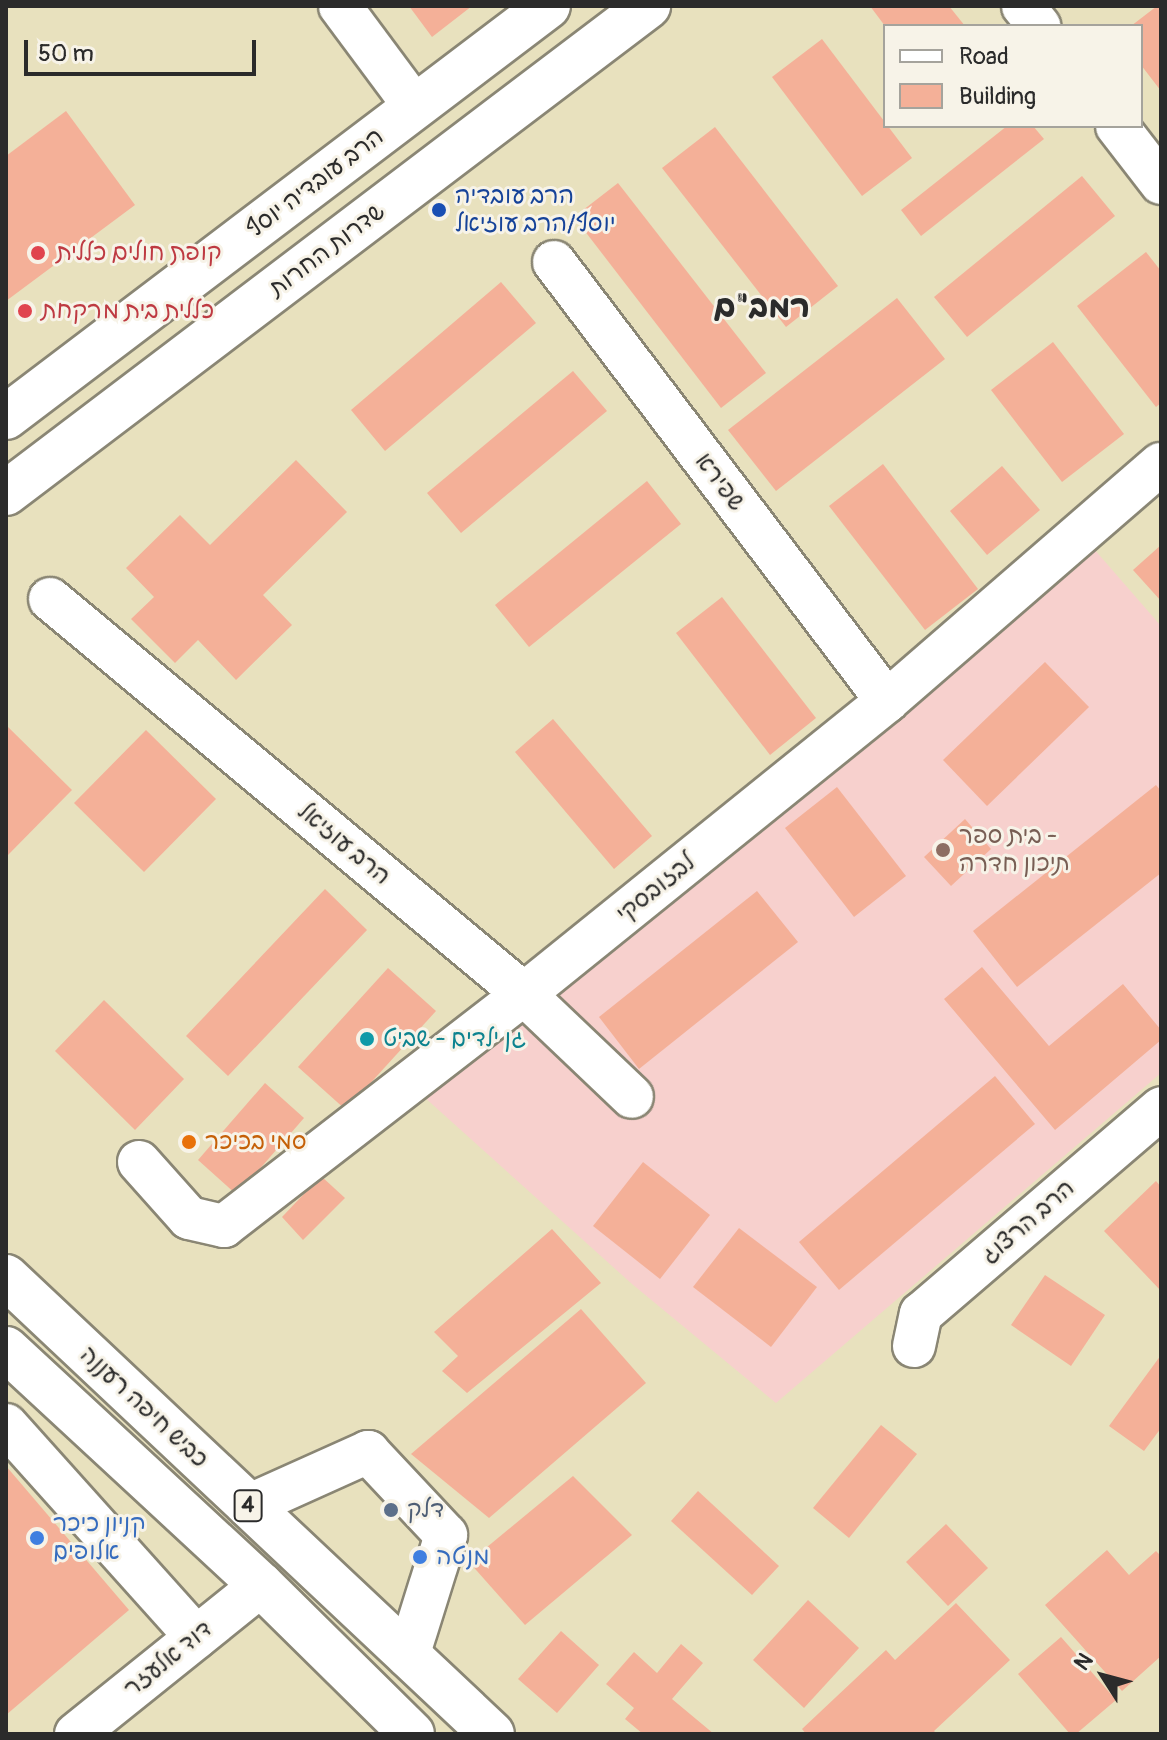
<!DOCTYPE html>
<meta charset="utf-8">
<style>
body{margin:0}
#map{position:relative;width:1167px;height:1740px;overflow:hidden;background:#e8e1be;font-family:Pangolin,"Playpen Sans Hebrew",sans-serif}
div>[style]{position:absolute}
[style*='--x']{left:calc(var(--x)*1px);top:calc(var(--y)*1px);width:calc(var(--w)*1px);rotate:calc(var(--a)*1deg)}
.built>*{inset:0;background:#f7d0cd}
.building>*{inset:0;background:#f4b098}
.roads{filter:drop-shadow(2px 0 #8a8674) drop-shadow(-2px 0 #8a8674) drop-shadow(0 2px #8a8674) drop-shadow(0 -2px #8a8674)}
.minor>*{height:42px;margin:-21px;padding:0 21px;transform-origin:21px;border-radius:21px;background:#fff}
.major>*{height:44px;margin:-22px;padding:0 22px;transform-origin:22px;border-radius:22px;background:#fff}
.highway>*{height:44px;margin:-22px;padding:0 22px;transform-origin:22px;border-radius:22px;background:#fff}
.dots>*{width:22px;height:22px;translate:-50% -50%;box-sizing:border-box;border:4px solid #f7f3e8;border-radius:50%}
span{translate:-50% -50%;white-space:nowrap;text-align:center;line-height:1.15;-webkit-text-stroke:6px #f7f3e8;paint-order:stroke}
.shield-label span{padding:2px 6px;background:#f7f3e8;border:2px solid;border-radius:6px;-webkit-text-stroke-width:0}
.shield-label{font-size:22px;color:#2b2b2b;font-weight:700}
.street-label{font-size:24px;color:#2b2b2b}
.transit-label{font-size:24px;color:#164399}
.left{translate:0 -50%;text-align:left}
.health-label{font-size:24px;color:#be3a42}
.education-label{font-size:24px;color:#785e54}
.culture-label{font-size:24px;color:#0d838f}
.food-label{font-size:24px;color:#c56008}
.service-label{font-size:24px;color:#4e5e75}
.shop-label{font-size:24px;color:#366cbe}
.district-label{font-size:32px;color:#2b2b2b;font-weight:700}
.frame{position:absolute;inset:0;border:8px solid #2b2b2b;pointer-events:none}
.legend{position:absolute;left:883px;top:24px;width:260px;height:104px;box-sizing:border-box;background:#f7f3e8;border:2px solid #a5a39c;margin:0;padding:10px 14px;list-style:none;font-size:24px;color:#2b2b2b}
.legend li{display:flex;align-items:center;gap:16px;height:40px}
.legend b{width:40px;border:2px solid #a5a39c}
.north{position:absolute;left:1063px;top:1636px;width:80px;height:80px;-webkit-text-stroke:6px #f7f3e8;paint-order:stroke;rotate:306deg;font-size:22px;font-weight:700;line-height:32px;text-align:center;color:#2b2b2b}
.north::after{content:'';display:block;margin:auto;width:28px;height:36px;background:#2b2b2b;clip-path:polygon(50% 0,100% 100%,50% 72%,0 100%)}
.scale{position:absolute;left:24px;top:40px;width:232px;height:36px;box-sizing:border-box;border:4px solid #2b2b2b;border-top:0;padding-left:10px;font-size:24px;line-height:28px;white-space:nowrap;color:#2b2b2b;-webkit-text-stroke:6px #f7f3e8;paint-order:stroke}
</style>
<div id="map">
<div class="built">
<i style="clip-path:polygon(1094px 549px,1161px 626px,1161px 1073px,776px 1403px,632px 1284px,423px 1096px)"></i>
</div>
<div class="building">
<i style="clip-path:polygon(409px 6px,472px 6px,432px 37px)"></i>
<i style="clip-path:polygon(870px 6px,949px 6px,965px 26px,885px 26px)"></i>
<i style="clip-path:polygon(1157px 6px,1161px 6px,1161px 91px,1141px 65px,1141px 26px,1131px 26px)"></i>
<i style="clip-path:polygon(822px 39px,912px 158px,862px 196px,772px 77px)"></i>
<i style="clip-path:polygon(66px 111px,135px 205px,6px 301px,6px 156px)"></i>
<i style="clip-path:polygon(1007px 126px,1033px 126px,1044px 139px,921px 236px,901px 210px)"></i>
<i style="clip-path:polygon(715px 127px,838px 286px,786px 327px,662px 168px)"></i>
<i style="clip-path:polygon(1082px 176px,1115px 216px,967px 337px,934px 297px)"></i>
<i style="clip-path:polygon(618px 183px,766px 373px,721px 408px,574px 217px)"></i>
<i style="clip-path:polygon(1146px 252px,1161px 271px,1161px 403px,1156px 407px,1077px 306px)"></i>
<i style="clip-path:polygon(501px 282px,536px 323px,385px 451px,351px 410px)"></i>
<i style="clip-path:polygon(897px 298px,945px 359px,776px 491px,728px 430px)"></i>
<i style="clip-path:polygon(1053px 342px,1124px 434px,1062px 482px,991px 390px)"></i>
<i style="clip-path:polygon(573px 371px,607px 411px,461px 533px,427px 493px)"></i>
<i style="clip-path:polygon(296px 460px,347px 512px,263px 595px,292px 625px,236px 680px,198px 640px,175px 663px,131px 619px,154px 597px,126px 568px,180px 515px,210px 545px)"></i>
<i style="clip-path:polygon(883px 464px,978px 589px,925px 630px,829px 506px)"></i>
<i style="clip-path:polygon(1002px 466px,1040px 510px,987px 555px,950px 511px)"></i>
<i style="clip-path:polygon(647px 481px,681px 524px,529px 647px,495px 605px)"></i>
<i style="clip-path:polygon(1161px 545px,1161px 601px,1133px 570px)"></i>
<i style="clip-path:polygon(722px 597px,816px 718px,770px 755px,676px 633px)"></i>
<i style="clip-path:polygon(1045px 662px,1089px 707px,987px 806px,943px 760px)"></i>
<i style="clip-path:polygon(553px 719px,652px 836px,614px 869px,515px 752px)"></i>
<i style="clip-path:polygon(6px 725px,72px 790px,6px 857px)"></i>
<i style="clip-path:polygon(146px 730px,216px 799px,144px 872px,74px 803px)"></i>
<i style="clip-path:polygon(1156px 785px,1161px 791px,1161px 873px,1017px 987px,973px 931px)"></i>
<i style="clip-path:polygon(837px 787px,906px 876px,854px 917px,785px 828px)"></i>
<i style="clip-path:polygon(965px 819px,991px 849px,951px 886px,924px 857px)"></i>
<i style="clip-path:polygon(325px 889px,367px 930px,228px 1076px,186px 1036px)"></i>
<i style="clip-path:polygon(757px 891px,798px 942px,639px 1069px,599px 1017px)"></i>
<i style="clip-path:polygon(982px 967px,1049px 1046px,1123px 984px,1161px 1030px,1161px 1040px,1055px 1130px,944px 999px)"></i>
<i style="clip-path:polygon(388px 968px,436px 1011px,346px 1110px,298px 1067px)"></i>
<i style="clip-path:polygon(104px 1000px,184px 1079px,135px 1130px,55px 1051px)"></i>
<i style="clip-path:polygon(995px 1076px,1035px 1124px,839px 1290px,799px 1242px)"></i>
<i style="clip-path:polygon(265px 1083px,304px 1118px,237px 1195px,198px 1160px)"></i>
<i style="clip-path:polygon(643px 1162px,710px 1215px,660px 1279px,593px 1226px)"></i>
<i style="clip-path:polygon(321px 1176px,345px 1198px,303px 1240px,282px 1217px)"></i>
<i style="clip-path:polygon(1156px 1181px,1161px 1187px,1161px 1291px,1104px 1231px)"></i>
<i style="clip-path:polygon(739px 1228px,817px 1287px,771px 1347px,693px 1287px)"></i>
<i style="clip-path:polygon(552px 1229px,601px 1283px,467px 1393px,442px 1371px,458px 1356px,434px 1332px)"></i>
<i style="clip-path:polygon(1045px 1275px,1105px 1315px,1071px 1366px,1011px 1325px)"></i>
<i style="clip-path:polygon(581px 1309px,646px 1383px,489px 1518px,411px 1454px)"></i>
<i style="clip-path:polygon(1161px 1355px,1161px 1428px,1144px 1451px,1109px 1426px)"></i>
<i style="clip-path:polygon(881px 1425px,917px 1454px,849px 1538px,813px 1508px)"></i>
<i style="clip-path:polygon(6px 1466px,129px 1610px,6px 1715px)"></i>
<i style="clip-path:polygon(573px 1476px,632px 1535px,525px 1625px,469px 1562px)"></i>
<i style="clip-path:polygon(698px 1491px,779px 1566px,752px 1595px,671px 1521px)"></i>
<i style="clip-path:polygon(946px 1524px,988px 1568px,948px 1606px,906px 1562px)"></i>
<i style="clip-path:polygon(1107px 1550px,1129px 1575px,1156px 1551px,1161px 1556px,1161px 1656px,1122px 1691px,1045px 1605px)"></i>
<i style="clip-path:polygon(808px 1600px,859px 1648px,804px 1708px,753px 1660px)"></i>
<i style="clip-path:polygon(956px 1603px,1010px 1660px,934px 1731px,937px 1734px,806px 1734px,802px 1729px,886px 1650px,895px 1660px)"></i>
<i style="clip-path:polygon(561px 1631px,599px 1665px,557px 1713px,518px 1679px)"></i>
<i style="clip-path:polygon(1061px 1637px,1116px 1700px,1076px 1734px,1070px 1734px,1018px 1674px)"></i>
<i style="clip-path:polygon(681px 1644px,703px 1663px,672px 1699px,714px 1734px,643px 1734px,625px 1719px,634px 1708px,606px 1684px,634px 1652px,657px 1673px)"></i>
</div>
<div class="roads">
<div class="minor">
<i style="--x:340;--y:6;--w:126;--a:53.4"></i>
<i style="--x:1023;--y:6;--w:26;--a:51"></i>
<i style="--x:1117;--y:126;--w:72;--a:52.3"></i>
<i style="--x:554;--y:262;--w:551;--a:52.82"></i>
<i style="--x:50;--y:599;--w:617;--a:39.81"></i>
<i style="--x:524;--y:994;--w:149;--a:43.6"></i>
<i style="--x:139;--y:1162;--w:75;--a:48.2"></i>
<i style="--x:189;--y:1218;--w:36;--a:13"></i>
<i style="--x:224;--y:1226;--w:379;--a:-37.7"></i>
<i style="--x:524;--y:994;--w:466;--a:-38.9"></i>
<i style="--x:887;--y:701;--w:362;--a:-40.9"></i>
<i style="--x:914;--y:1346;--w:33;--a:-78"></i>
<i style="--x:921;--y:1314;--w:316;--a:-40.6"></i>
<i style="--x:6;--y:1425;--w:285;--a:48.1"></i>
<i style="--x:248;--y:1506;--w:132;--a:-24.2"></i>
<i style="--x:368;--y:1452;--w:114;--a:46.8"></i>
<i style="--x:446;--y:1535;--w:127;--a:107.4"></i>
<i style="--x:76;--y:1734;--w:238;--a:-38.8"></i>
</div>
<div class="major">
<i style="--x:6;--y:417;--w:680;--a:-37.17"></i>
<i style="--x:6;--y:493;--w:806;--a:-37.18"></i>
</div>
<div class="highway">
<i style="--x:6;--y:1277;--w:667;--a:43.24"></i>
<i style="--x:6;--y:1349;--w:347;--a:42.8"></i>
<i style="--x:261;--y:1585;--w:212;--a:44.6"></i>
</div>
</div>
<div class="dots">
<i style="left:439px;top:210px;background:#1a4fb4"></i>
<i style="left:38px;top:253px;background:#e0444e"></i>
<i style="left:25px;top:311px;background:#e0444e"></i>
<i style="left:943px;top:850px;background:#8d6e63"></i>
<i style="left:367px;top:1039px;background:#0f9aa8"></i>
<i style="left:189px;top:1142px;background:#e8710a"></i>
<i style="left:391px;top:1510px;background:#5c6f8a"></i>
<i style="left:37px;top:1538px;background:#3f7fe0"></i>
<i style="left:420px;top:1557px;background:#3f7fe0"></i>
</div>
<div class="shield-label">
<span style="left:248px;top:1506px">4</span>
</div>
<div class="street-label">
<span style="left:315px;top:183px;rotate:-37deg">הרב עובדיה יוסף</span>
<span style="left:327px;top:250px;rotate:-37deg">שדרות החרות</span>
<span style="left:720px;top:482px;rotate:53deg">שפירא</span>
<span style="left:344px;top:844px;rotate:40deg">הרב עוזיאל</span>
<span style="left:656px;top:888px;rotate:-39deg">לבזובסקי</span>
<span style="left:1028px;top:1222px;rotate:-41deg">הרב הרצוג</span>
<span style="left:144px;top:1407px;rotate:43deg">כביש חיפה רעננה</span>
<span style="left:168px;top:1659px;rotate:-39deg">דוד אלעזר</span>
</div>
<div class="transit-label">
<span class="left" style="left:455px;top:210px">הרב עובדיה<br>יוסף/הרב עוזיאל</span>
</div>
<div class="health-label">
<span class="left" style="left:56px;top:253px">קופת חולים כללית</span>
<span class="left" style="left:41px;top:311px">כללית בית מרקחת</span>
</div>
<div class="education-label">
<span class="left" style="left:959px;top:850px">בית ספר -<br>תיכון חדרה</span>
</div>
<div class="culture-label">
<span class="left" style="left:383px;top:1039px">גן ילדים - שביט</span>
</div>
<div class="food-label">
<span class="left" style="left:205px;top:1142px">סמי בכיכר</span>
</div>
<div class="service-label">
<span class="left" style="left:407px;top:1510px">דלק</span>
</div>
<div class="shop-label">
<span class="left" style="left:53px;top:1538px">קניון כיכר<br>אלופים</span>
<span class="left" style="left:436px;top:1557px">מנטה</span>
</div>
<div class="district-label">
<span style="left:762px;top:307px">רמב"ם</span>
</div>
<div class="frame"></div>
<ul class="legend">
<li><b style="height:10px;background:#fff"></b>Road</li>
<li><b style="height:22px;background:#f4b098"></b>Building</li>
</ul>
<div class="north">N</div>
<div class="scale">50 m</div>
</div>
